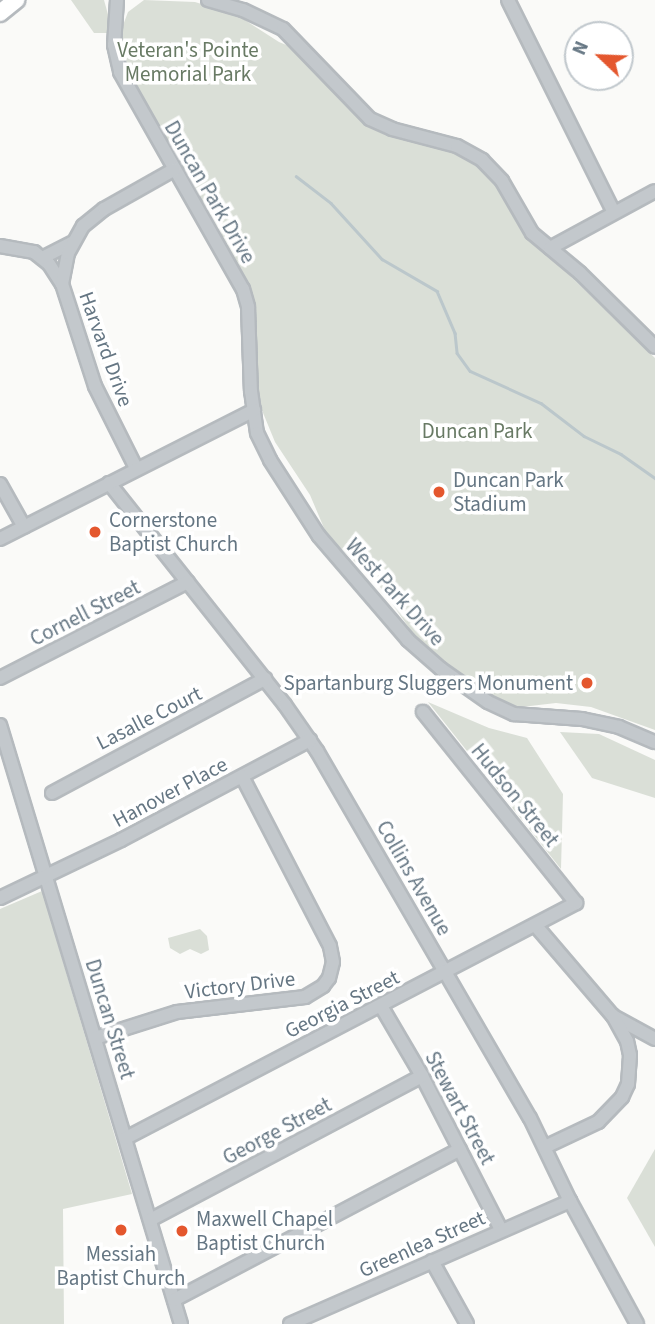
<!DOCTYPE html>
<style>
body{margin:0}
#map{position:relative;width:655px;height:1324px;overflow:hidden;background:#fafaf8;font-family:"Source Sans 3",sans-serif}
div>[style]{position:absolute}
[style*='--x']{left:calc(var(--x)*1px);top:calc(var(--y)*1px);width:calc(var(--w)*1px);rotate:calc(var(--a)*1deg)}
.green>*{inset:0;background:#dadfd7}
.stream>*{height:2.5px;margin:-1.25px;padding:0 1.25px;transform-origin:1.25px;border-radius:1.25px;background:#bbc7cb}
.roads{filter:drop-shadow(2px 0 #b5babe) drop-shadow(-2px 0 #b5babe) drop-shadow(0 2px #b5babe) drop-shadow(0 -2px #b5babe)}
.minor>*{height:12px;margin:-6px;padding:0 6px;transform-origin:6px;border-radius:6px;background:#c3c8cc}
.major>*{height:16px;margin:-8px;padding:0 8px;transform-origin:8px;border-radius:8px;background:#fff}
.dots>*{width:19px;height:19px;translate:-50% -50%;box-sizing:border-box;border:4px solid #fff;border-radius:50%}
span{translate:-50% -50%;white-space:nowrap;text-align:center;line-height:1.15;-webkit-text-stroke:7px #fff;paint-order:stroke}
.park-label{font-size:21px;color:#687a64}
.street-label{font-size:21px;color:#657683}
.poi-label{font-size:21px;color:#657683}
.left{translate:0 -50%;text-align:left}
.right{translate:-100% -50%;text-align:right}
.north{position:absolute;left:564px;top:21px;width:70px;height:70px;box-sizing:border-box;background:#fff;border:2px solid #c1c8cd;border-radius:50%;rotate:293deg;font-size:19px;font-weight:700;line-height:28px;text-align:center;color:#657683}
.north::after{content:'';display:block;margin:auto;width:24px;height:32px;background:#e4572e;clip-path:polygon(50% 0,100% 100%,50% 72%,0 100%)}
</style>
<div id="map">
<div class="green">
<i style="clip-path:polygon(71px 0,104px 0,109px 18px,109px 33px,94px 33px)"></i>
<i style="clip-path:polygon(144px 0,195px 2px,237px 15px,279px 42px,296px 49px,340px 100px,370px 127px,450px 150px,473px 161px,493px 181px,530px 237px,655px 358px,655px 730px,591px 707px,556px 703px,513px 708px,469px 683px,417px 639px,378px 584px,327px 535px,310px 495px,275px 442px,261px 408px,255px 354px,255px 307px,237px 262px,125px 72px,119px 36px,128px 12px)"></i>
<i style="clip-path:polygon(428px 702px,489px 728px,527px 738px,563px 794px,561px 869px)"></i>
<i style="clip-path:polygon(560px 732px,599px 734px,655px 760px,655px 798px,592px 778px)"></i>
<i style="clip-path:polygon(42px 891px,132px 1194px,63px 1209px,64px 1324px,0 1324px,0 909px)"></i>
<i style="clip-path:polygon(200px 929px,207px 936px,209px 950px,201px 954px,190px 949px,180px 954px,170px 948px,168px 938px)"></i>
<i style="clip-path:polygon(655px 1149px,655px 1247px,627px 1198px)"></i>
</div>
<div class="stream">
<i style="--x:296;--y:176;--w:44;--a:37.6"></i>
<i style="--x:331;--y:203;--w:76;--a:47.7"></i>
<i style="--x:382;--y:259;--w:64;--a:30.2"></i>
<i style="--x:437;--y:291;--w:46;--a:66.8"></i>
<i style="--x:455;--y:333;--w:20;--a:84"></i>
<i style="--x:457;--y:353;--w:22;--a:54"></i>
<i style="--x:470;--y:371;--w:78;--a:24.3"></i>
<i style="--x:541;--y:403;--w:54;--a:37.5"></i>
<i style="--x:584;--y:436;--w:41;--a:25.9"></i>
<i style="--x:621;--y:454;--w:42;--a:35.2"></i>
</div>
<div class="roads">
<div class="minor">
<i style="--x:117;--y:0;--w:45;--a:93.8"></i>
<i style="--x:114;--y:45;--w:28;--a:77"></i>
<i style="--x:120;--y:72;--w:249;--a:60.5"></i>
<i style="--x:243;--y:289;--w:19;--a:74"></i>
<i style="--x:248;--y:307;--w:84;--a:88"></i>
<i style="--x:251;--y:391;--w:42;--a:81.9"></i>
<i style="--x:257;--y:433;--w:30;--a:64"></i>
<i style="--x:270;--y:460;--w:90;--a:57.2"></i>
<i style="--x:319;--y:536;--w:137;--a:49.4"></i>
<i style="--x:408;--y:640;--w:44;--a:41.3"></i>
<i style="--x:441;--y:669;--w:57;--a:35.1"></i>
<i style="--x:488;--y:702;--w:29;--a:25"></i>
<i style="--x:514;--y:714;--w:68;--a:4.2"></i>
<i style="--x:582;--y:719;--w:38;--a:12"></i>
<i style="--x:619;--y:727;--w:39;--a:23"></i>
<i style="--x:208;--y:0;--w:36;--a:16"></i>
<i style="--x:243;--y:10;--w:44;--a:25.4"></i>
<i style="--x:283;--y:29;--w:125;--a:46"></i>
<i style="--x:370;--y:119;--w:24;--a:24"></i>
<i style="--x:392;--y:129;--w:67;--a:14.7"></i>
<i style="--x:457;--y:146;--w:29;--a:29"></i>
<i style="--x:482;--y:160;--w:29;--a:46"></i>
<i style="--x:502;--y:181;--w:60;--a:60"></i>
<i style="--x:532;--y:233;--w:62;--a:39.8"></i>
<i style="--x:580;--y:273;--w:105;--a:44.6"></i>
<i style="--x:508;--y:0;--w:236;--a:63.5"></i>
<i style="--x:0;--y:246;--w:35;--a:10"></i>
<i style="--x:34;--y:252;--w:19;--a:39"></i>
<i style="--x:49;--y:264;--w:24;--a:57"></i>
<i style="--x:550;--y:248;--w:119;--a:-28.5"></i>
<i style="--x:42;--y:258;--w:33;--a:-27"></i>
<i style="--x:136;--y:468;--w:92;--a:-116.6"></i>
<i style="--x:95;--y:386;--w:107;--a:-107.9"></i>
<i style="--x:62;--y:284;--w:32;--a:-79"></i>
<i style="--x:68;--y:253;--w:31;--a:-61"></i>
<i style="--x:83;--y:226;--w:27;--a:-39"></i>
<i style="--x:104;--y:209;--w:81;--a:-29.4"></i>
<i style="--x:109;--y:483;--w:283;--a:51.6"></i>
<i style="--x:285;--y:705;--w:56;--a:55.2"></i>
<i style="--x:317;--y:751;--w:424;--a:59.9"></i>
<i style="--x:530;--y:1118;--w:92;--a:64.3"></i>
<i style="--x:570;--y:1201;--w:140;--a:61.4"></i>
<i style="--x:0;--y:484;--w:49;--a:60.8"></i>
<i style="--x:0;--y:539;--w:285;--a:-26.9"></i>
<i style="--x:0;--y:678;--w:211;--a:-27.1"></i>
<i style="--x:0;--y:725;--w:626;--a:73.19"></i>
<i style="--x:52;--y:793;--w:242;--a:-28.2"></i>
<i style="--x:0;--y:898;--w:134;--a:-25.6"></i>
<i style="--x:121;--y:840;--w:214;--a:-27.9"></i>
<i style="--x:536;--y:926;--w:118;--a:49.5"></i>
<i style="--x:613;--y:1016;--w:48;--a:28.7"></i>
<i style="--x:381;--y:1006;--w:81;--a:59.6"></i>
<i style="--x:422;--y:1076;--w:173;--a:62.8"></i>
<i style="--x:95;--y:1038;--w:86;--a:-17.6"></i>
<i style="--x:177;--y:1012;--w:129;--a:-6.7"></i>
<i style="--x:305;--y:997;--w:21;--a:-31"></i>
<i style="--x:323;--y:986;--w:10;--a:-53"></i>
<i style="--x:329;--y:978;--w:16;--a:-76"></i>
<i style="--x:333;--y:962;--w:16;--a:-101"></i>
<i style="--x:330;--y:946;--w:191;--a:-117.4"></i>
<i style="--x:126;--y:1138;--w:508;--a:-27.57"></i>
<i style="--x:576;--y:903;--w:245;--a:-128.7"></i>
<i style="--x:545;--y:1147;--w:59;--a:-25.3"></i>
<i style="--x:598;--y:1122;--w:35;--a:-46"></i>
<i style="--x:622;--y:1097;--w:14;--a:-65"></i>
<i style="--x:628;--y:1084;--w:29;--a:-86"></i>
<i style="--x:630;--y:1055;--w:14;--a:-102"></i>
<i style="--x:627;--y:1041;--w:29;--a:-119"></i>
<i style="--x:150;--y:1220;--w:308;--a:-27.9"></i>
<i style="--x:432;--y:1261;--w:72;--a:60.9"></i>
<i style="--x:174;--y:1300;--w:323;--a:-27.8"></i>
<i style="--x:290;--y:1324;--w:306;--a:-23.7"></i>
</div>
<div class="major">
<i style="--x:0;--y:13;--w:21;--a:-39"></i>
</div>
</div>
<div class="dots">
<i style="left:439px;top:492px;background:#e4572e"></i>
<i style="left:95px;top:532px;background:#e4572e"></i>
<i style="left:587px;top:683px;background:#e4572e"></i>
<i style="left:121px;top:1230px;background:#e4572e"></i>
<i style="left:182px;top:1231px;background:#e4572e"></i>
</div>
<div class="park-label">
<span style="left:188px;top:62px">Veteran's Pointe<br>Memorial Park</span>
<span style="left:477px;top:431px">Duncan Park</span>
</div>
<div class="street-label">
<span style="left:210px;top:192px;rotate:60deg">Duncan Park Drive</span>
<span style="left:106px;top:349px;rotate:70deg">Harvard Drive</span>
<span style="left:395px;top:592px;rotate:48deg">West Park Drive</span>
<span style="left:85px;top:613px;rotate:-27deg">Cornell Street</span>
<span style="left:149px;top:718px;rotate:-27deg">Lasalle Court</span>
<span style="left:170px;top:792px;rotate:-28deg">Hanover Place</span>
<span style="left:515px;top:795px;rotate:51deg">Hudson Street</span>
<span style="left:414px;top:878px;rotate:60deg">Collins Avenue</span>
<span style="left:240px;top:985px;rotate:-7deg">Victory Drive</span>
<span style="left:342px;top:1004px;rotate:-27deg">Georgia Street</span>
<span style="left:110px;top:1019px;rotate:73deg">Duncan Street</span>
<span style="left:460px;top:1108px;rotate:62deg">Stewart Street</span>
<span style="left:277px;top:1131px;rotate:-28deg">George Street</span>
<span style="left:422px;top:1244px;rotate:-24deg">Greenlea Street</span>
</div>
<div class="poi-label">
<span class="left" style="left:453px;top:492px">Duncan Park<br>Stadium</span>
<span class="left" style="left:109px;top:532px">Cornerstone<br>Baptist Church</span>
<span class="right" style="left:573px;top:683px">Spartanburg Sluggers Monument</span>
<span class="left" style="left:196px;top:1231px">Maxwell Chapel<br>Baptist Church</span>
<span style="left:121px;top:1266px">Messiah<br>Baptist Church</span>
</div>
<div class="north">N</div>
</div>
